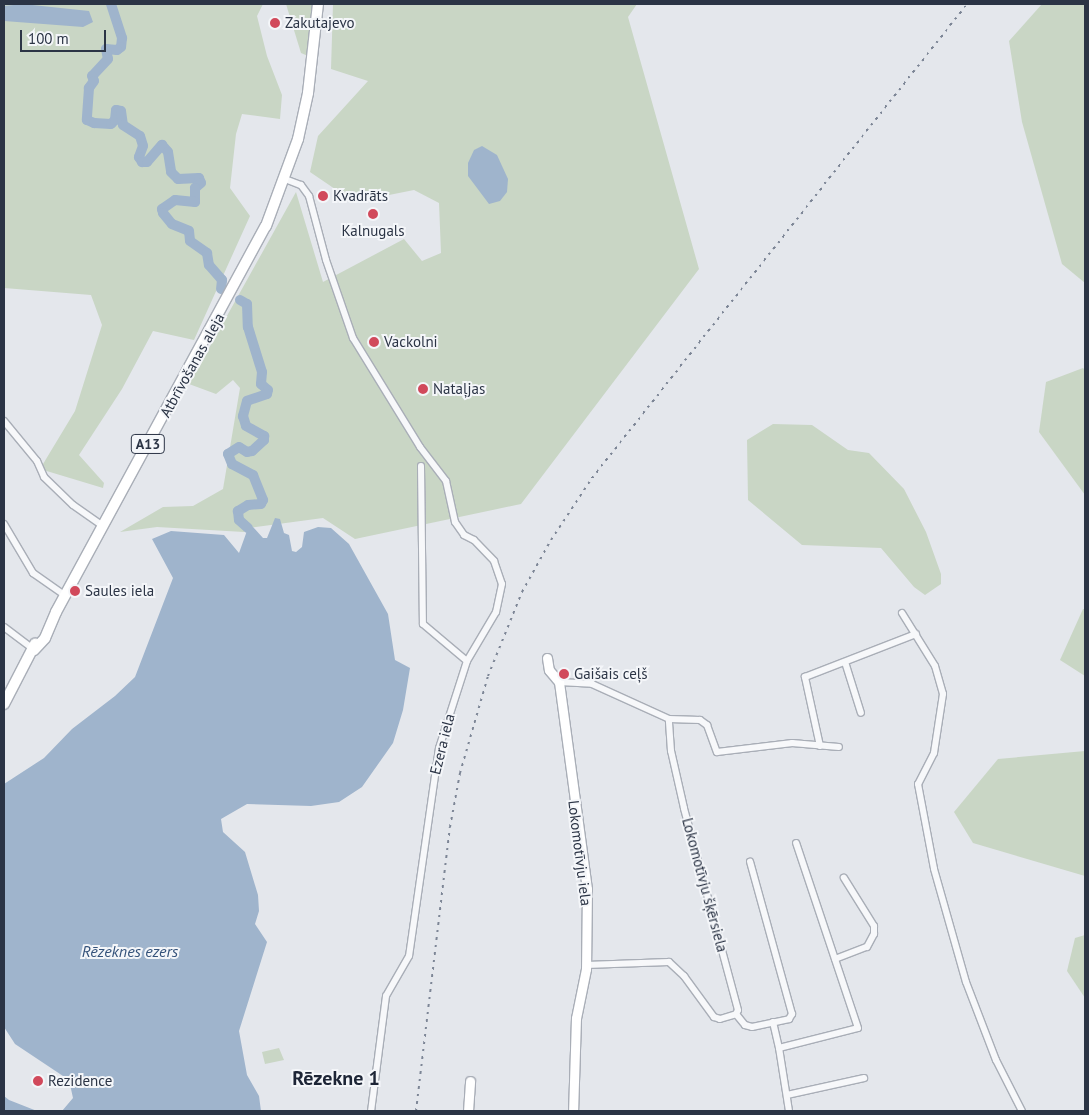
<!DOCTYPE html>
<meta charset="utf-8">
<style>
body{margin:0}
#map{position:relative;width:1089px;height:1115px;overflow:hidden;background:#e4e7ec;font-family:"PT Sans",sans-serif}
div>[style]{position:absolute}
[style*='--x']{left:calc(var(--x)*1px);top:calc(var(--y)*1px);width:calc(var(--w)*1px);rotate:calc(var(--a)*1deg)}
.green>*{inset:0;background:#c9d6c5}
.water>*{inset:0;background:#9fb4cc}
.river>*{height:10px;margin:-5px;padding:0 5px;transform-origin:5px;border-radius:5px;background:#9fb4cc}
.roads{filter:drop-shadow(1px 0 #a9aeb7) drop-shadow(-1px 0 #a9aeb7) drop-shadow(0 1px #a9aeb7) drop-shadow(0 -1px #a9aeb7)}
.street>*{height:6px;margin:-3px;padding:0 3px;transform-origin:3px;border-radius:3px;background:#f7f8fa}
.secondary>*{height:9px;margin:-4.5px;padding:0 4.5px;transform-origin:4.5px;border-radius:4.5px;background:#fff}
.primary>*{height:10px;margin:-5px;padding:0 5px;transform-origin:5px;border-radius:5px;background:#fff}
.rail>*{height:2px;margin-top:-1px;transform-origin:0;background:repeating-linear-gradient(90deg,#7d8696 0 2.5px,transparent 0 7.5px)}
.dots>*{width:14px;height:14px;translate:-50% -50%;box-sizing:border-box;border:2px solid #f4f6f9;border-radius:50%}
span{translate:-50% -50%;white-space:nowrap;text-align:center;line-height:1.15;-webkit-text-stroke:4px #f4f6f9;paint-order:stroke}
.shield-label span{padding:1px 4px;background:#f4f6f9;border:1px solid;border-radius:4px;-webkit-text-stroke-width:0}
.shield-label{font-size:14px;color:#2b3445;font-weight:700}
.poi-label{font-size:15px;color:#2b3445}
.left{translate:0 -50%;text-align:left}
.street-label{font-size:15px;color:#2b3445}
.water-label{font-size:16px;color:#34527a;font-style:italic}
.district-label{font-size:20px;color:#1d2536;font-weight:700}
.frame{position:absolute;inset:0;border:5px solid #2b3445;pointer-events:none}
.scale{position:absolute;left:20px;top:30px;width:86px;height:22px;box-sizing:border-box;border:2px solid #2b3445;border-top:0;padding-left:6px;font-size:15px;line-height:18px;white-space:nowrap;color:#2b3445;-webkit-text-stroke:4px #f4f6f9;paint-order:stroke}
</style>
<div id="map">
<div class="green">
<i style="clip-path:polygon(4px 4px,263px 4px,257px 16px,267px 56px,282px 95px,280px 119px,242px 114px,236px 134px,230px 188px,250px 216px,194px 340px,153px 331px,122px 389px,79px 455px,104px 483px,103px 488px,40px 469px,75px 411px,102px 325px,91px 295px,4px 288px)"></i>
<i style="clip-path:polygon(286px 4px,313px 4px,308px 56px,301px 53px)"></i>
<i style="clip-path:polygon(333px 4px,637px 4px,628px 17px,699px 269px,521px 504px,355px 539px,323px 518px,248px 528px,244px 532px,157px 527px,120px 532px,163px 507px,193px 506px,223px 489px,240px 388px,233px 380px,216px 394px,189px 384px,296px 192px,323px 282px,404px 239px,422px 261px,441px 253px,439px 203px,414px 190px,354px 202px,310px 172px,318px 136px,368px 81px,331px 69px)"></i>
<i style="clip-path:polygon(1042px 4px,1085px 4px,1085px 283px,1062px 264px,1022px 122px,1009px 41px)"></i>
<i style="clip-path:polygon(1083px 368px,1085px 370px,1085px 495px,1039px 432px,1046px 382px)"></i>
<i style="clip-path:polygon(773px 424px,812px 425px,848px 450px,869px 453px,904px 489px,926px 532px,941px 574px,941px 584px,925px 595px,914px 587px,881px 548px,802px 545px,748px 500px,747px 440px)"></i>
<i style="clip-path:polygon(1083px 609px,1085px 609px,1085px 676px,1060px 660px)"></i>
<i style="clip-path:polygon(1085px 751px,1085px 876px,973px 843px,954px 812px,998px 759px)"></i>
<i style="clip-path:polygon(1085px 935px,1085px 998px,1067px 971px,1075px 938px)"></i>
<i style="clip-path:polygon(279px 1048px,284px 1060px,265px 1064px,262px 1052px)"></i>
</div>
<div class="water">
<i style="clip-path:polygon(23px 4px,89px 11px,93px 22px,83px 27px,4px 21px,4px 6px)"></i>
<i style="clip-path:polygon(482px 146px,497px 155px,508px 179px,507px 192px,500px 201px,489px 204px,468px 176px,468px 163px,474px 150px)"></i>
<i style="clip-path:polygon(275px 518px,280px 519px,284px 533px,289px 535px,292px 551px,296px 552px,302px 547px,304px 532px,318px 527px,331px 528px,349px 544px,388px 614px,395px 660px,410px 668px,403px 710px,393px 743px,362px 787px,339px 802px,311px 806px,247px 804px,221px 819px,223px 832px,245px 852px,258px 895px,259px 911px,255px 924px,267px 942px,239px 1031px,247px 1075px,259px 1096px,261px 1111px,62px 1111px,73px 1098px,69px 1080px,15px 1044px,4px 1027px,4px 784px,44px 758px,72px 729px,115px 696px,135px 677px,173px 578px,152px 539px,171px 531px,224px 535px,239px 553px,248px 528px,253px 527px,263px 538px,267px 538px)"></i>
<i style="clip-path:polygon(4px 1096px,9px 1100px,37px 1111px,4px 1111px)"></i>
</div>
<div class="river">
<i style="--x:111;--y:4;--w:36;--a:72"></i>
<i style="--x:122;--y:38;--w:9;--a:96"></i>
<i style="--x:121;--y:47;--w:5;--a:143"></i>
<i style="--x:117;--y:50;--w:11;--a:-175"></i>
<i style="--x:106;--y:49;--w:10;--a:79"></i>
<i style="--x:108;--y:59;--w:23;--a:133"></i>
<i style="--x:92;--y:76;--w:5;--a:68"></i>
<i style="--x:94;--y:81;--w:9;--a:126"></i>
<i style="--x:89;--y:88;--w:32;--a:94"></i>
<i style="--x:87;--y:120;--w:8;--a:23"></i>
<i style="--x:94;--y:123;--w:17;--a:3"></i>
<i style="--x:111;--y:124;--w:6;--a:-45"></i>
<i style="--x:115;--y:120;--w:10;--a:-84"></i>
<i style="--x:116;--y:110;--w:5;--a:11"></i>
<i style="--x:121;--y:111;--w:14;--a:82"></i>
<i style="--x:123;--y:125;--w:20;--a:33"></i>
<i style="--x:140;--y:136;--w:10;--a:73"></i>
<i style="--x:143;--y:146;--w:12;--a:110"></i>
<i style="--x:139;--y:157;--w:6;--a:59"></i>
<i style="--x:142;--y:162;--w:5;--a:0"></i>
<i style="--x:147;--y:162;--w:23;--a:-49"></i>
<i style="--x:162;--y:145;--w:9;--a:49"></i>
<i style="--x:168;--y:152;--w:20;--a:81"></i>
<i style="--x:171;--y:172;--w:10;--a:45"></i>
<i style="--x:178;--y:179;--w:21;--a:-3"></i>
<i style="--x:199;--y:178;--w:5;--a:68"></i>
<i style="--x:201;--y:183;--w:8;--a:140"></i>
<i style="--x:195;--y:188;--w:14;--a:90"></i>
<i style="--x:195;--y:202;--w:20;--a:-174"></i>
<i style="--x:175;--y:200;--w:16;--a:145"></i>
<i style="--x:162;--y:209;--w:4;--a:76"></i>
<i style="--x:163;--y:213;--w:14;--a:51"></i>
<i style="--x:172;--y:224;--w:18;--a:22"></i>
<i style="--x:189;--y:231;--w:10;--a:84"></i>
<i style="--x:190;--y:241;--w:21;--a:35"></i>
<i style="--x:207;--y:253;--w:12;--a:81"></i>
<i style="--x:209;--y:265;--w:20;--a:49"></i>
<i style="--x:222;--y:280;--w:9;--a:96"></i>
<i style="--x:240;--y:300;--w:8;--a:30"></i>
<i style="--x:247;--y:304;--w:23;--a:88"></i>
<i style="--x:248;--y:327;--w:47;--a:72.7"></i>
<i style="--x:262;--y:372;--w:12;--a:95"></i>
<i style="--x:261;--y:384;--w:9;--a:41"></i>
<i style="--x:268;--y:390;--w:4;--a:104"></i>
<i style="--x:267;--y:394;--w:21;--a:161"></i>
<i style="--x:247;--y:401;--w:16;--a:105"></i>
<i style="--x:243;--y:416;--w:10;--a:73"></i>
<i style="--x:246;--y:426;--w:21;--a:29"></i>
<i style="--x:264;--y:436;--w:4;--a:90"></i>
<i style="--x:264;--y:440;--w:16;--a:137"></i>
<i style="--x:252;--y:451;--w:5;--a:169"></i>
<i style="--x:247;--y:452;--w:9;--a:-148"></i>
<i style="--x:239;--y:447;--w:13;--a:148"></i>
<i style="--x:228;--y:454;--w:11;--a:68"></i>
<i style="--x:232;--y:464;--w:24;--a:28"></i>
<i style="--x:253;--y:475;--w:27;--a:68"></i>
<i style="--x:263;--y:500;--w:4;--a:117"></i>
<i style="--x:261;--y:504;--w:13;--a:176"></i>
<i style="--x:248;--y:505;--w:12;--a:149"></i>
<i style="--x:238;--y:511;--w:9;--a:84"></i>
<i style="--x:239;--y:520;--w:12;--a:42"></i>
</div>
<div class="roads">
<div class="street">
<i style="--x:285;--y:179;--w:17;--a:21"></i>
<i style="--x:301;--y:185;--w:14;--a:54"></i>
<i style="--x:309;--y:196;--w:66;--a:75.1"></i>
<i style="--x:326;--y:260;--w:83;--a:70.9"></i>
<i style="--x:353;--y:338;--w:128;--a:58.4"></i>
<i style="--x:420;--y:447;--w:43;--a:52.6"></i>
<i style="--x:446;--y:481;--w:42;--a:77.6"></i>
<i style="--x:455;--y:522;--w:16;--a:55"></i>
<i style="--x:464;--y:535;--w:11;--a:27"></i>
<i style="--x:474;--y:540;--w:29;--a:46"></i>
<i style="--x:494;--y:561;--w:24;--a:71"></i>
<i style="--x:502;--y:584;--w:29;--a:102"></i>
<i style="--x:496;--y:612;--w:57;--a:120.6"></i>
<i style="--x:467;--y:661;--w:91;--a:107.8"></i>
<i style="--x:439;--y:748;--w:210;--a:98.2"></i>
<i style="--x:409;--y:956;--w:46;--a:119.9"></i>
<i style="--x:386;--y:996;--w:116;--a:97.4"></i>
<i style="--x:4;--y:421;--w:52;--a:50.5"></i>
<i style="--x:37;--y:461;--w:17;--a:66"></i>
<i style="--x:44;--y:477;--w:40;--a:44"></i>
<i style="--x:73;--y:505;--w:37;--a:35"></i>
<i style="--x:421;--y:466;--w:158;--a:89.3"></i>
<i style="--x:423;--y:624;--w:57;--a:40.1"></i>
<i style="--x:4;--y:524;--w:57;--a:59.4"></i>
<i style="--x:33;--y:573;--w:39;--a:35"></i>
<i style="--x:902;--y:613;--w:62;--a:58.1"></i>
<i style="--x:935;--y:666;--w:29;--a:74"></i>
<i style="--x:943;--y:694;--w:60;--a:98.7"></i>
<i style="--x:934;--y:753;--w:35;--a:117"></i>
<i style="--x:918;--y:784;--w:86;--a:79.3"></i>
<i style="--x:934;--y:869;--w:117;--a:74.2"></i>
<i style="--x:966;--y:982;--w:84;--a:69"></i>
<i style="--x:996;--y:1060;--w:57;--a:63"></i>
<i style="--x:4;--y:627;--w:38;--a:37"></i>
<i style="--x:845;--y:662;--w:53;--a:72.6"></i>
<i style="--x:559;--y:682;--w:33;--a:3"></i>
<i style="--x:592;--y:684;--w:85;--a:24.4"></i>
<i style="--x:669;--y:719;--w:31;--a:2"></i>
<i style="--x:700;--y:720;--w:9;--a:36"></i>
<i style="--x:707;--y:725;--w:29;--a:70"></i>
<i style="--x:717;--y:752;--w:76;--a:-6.8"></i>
<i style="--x:792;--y:743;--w:47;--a:4.9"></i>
<i style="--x:820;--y:746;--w:71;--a:-102.3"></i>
<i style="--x:805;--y:677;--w:119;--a:-21.2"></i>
<i style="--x:835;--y:959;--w:34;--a:-21"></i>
<i style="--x:867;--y:947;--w:15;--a:-62"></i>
<i style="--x:874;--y:934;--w:8;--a:-90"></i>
<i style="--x:874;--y:926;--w:57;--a:-122"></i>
<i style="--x:586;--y:965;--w:83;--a:-2.1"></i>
<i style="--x:669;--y:962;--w:21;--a:43"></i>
<i style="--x:684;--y:976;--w:51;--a:53.8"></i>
<i style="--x:714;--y:1017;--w:6;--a:18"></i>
<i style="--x:720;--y:1019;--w:17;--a:-17"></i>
<i style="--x:736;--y:1014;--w:4;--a:-63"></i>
<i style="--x:738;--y:1010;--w:209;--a:-105"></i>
<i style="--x:684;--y:808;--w:58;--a:-102.8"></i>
<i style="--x:671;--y:751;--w:32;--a:-94"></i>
<i style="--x:736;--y:1014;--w:14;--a:51"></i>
<i style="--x:745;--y:1025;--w:7;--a:16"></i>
<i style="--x:752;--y:1027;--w:38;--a:-12"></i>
<i style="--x:789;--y:1019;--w:6;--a:-59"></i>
<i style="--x:792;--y:1014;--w:158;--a:-105.4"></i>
<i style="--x:773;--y:1022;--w:27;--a:77"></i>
<i style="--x:787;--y:1095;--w:79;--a:-12.4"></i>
<i style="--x:789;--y:1111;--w:64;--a:-99"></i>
<i style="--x:779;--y:1048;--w:81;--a:-14.2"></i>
<i style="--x:858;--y:1028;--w:195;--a:-108.5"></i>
</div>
<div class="secondary">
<i style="--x:547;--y:658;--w:12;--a:81"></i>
<i style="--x:549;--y:670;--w:16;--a:50"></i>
<i style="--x:559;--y:682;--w:209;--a:82.3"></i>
<i style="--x:587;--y:889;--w:80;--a:90.7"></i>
<i style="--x:586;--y:969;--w:50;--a:101.5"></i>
<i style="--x:576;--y:1018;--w:93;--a:91.8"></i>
<i style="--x:468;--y:1111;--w:30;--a:-86"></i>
</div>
<div class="primary">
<i style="--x:34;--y:650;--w:16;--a:-47"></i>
<i style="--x:45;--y:638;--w:28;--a:-67"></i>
<i style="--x:56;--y:612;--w:439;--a:-61.5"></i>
<i style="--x:266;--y:226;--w:93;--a:-69.8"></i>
<i style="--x:298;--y:139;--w:47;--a:-77.7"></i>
<i style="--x:308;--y:93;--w:90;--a:-83.6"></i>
<i style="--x:4;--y:704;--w:68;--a:-62.7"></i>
</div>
</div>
<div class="rail">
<i style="--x:416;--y:1111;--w:286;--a:-83.2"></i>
<i style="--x:450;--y:827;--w:55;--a:-79.5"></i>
<i style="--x:460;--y:773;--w:101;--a:-73.9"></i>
<i style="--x:488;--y:676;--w:91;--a:-68"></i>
<i style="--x:522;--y:592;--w:60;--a:-60.9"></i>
<i style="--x:551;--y:540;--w:74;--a:-56.5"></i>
<i style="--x:592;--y:478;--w:604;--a:-51.65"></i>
</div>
<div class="dots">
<i style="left:275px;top:23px;background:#d1495b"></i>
<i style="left:323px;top:196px;background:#d1495b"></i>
<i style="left:373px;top:214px;background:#d1495b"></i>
<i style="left:374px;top:342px;background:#d1495b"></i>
<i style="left:423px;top:389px;background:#d1495b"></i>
<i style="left:75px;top:591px;background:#d1495b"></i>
<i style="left:564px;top:674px;background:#d1495b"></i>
<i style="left:38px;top:1081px;background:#d1495b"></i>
</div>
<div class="shield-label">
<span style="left:148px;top:444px">A13</span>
</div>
<div class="poi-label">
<span class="left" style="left:285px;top:23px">Zakutajevo</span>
<span class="left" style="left:333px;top:196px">Kvadrāts</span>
<span style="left:373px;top:231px">Kalnugals</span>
<span class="left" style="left:384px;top:342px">Vackolni</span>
<span class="left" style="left:433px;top:389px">Nataļjas</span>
<span class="left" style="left:85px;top:591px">Saules iela</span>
<span class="left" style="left:574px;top:674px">Gaišais ceļš</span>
<span class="left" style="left:48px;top:1081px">Rezidence</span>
</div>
<div class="street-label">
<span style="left:192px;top:365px;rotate:-61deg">Atbrīvošanas aleja</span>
<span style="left:442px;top:744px;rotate:-76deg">Ezera iela</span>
<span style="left:580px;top:853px;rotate:83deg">Lokomotīvju iela</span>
<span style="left:705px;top:885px;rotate:75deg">Lokomotīvju šķērsiela</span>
</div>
<div class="water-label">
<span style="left:130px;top:951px">Rēzeknes ezers</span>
</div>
<div class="district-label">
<span style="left:336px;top:1078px">Rēzekne 1</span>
</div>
<div class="frame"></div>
<div class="scale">100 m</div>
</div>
